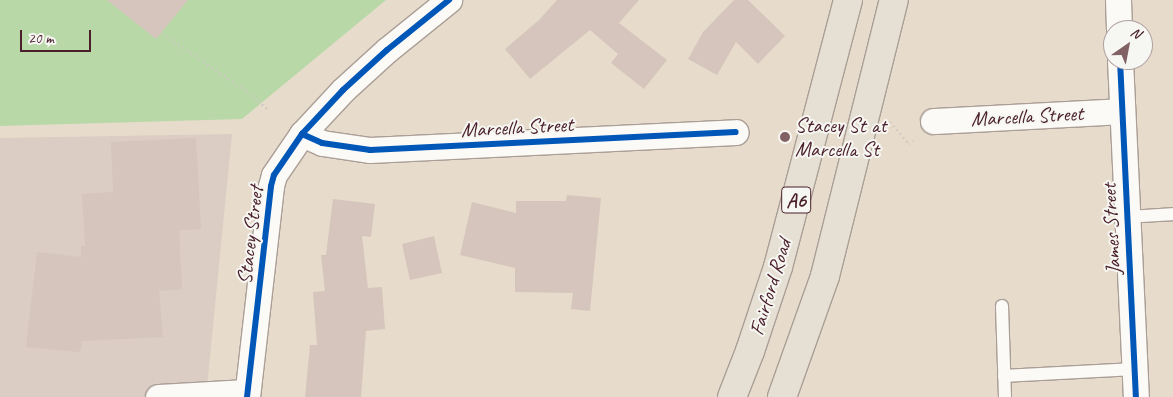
<!DOCTYPE html>
<style>
body{margin:0}
#map{position:relative;width:1173px;height:397px;overflow:hidden;background:#e7dccb;font-family:Caveat,sans-serif}
div>[style]{position:absolute}
[style*='--x']{left:calc(var(--x)*1px);top:calc(var(--y)*1px);width:calc(var(--w)*1px);rotate:calc(var(--a)*1deg)}
.industrial>*{inset:0;background:#dbccc4}
.green>*{inset:0;background:#b8d8a8}
.building>*{inset:0;background:#d5c5bc}
.path>*{height:3px;margin-top:-1.5px;transform-origin:0;background:repeating-linear-gradient(90deg,#cec8c5 0 1px,transparent 0 5px)}
.roads{filter:drop-shadow(1px 0 #aa9e96) drop-shadow(-1px 0 #aa9e96) drop-shadow(0 1px #aa9e96) drop-shadow(0 -1px #aa9e96)}
.service>*{height:12px;margin:-6px;padding:0 6px;transform-origin:6px;border-radius:6px;background:#fbfaf7}
.minor>*{height:25px;margin:-12.5px;padding:0 12.5px;transform-origin:12.5px;border-radius:12.5px;background:#fbfaf7}
.trunk>*{height:28px;margin:-14px;padding:0 14px;transform-origin:14px;border-radius:14px;background:#e5e0d3}
.cycleway>*{height:6px;margin:-3px;padding:0 3px;transform-origin:3px;border-radius:3px;background:#0057b8}
.dots>*{width:14px;height:14px;translate:-50% -50%;box-sizing:border-box;border:2px solid #f6f6f2;border-radius:50%}
span{translate:-50% -50%;white-space:nowrap;text-align:center;line-height:1.15;-webkit-text-stroke:4px #f6f6f2;paint-order:stroke}
.shield-label span{padding:1px 4px;background:#f6f6f2;border:1px solid;border-radius:4px;-webkit-text-stroke-width:0}
.shield-label{font-size:20px;color:#4a1f2b;font-weight:700}
.street-label{font-size:21px;color:#4a1f2b}
.poi-label{font-size:21px;color:#4a1f2b}
.left{translate:0 -50%;text-align:left}
.north{position:absolute;left:1103px;top:20px;width:50px;height:50px;box-sizing:border-box;background:#f6f6f2;border:1px solid #b1a0a2;border-radius:50%;rotate:33deg;font-size:14px;font-weight:700;line-height:20px;text-align:center;color:#4a1f2b}
.north::after{content:'';display:block;margin:auto;width:18px;height:22px;background:#816163;clip-path:polygon(50% 0,100% 100%,50% 72%,0 100%)}
.scale{position:absolute;left:20px;top:30px;width:71px;height:22px;box-sizing:border-box;border:2px solid #4a1f2b;border-top:0;padding-left:6px;font-size:15px;line-height:18px;white-space:nowrap;color:#4a1f2b;-webkit-text-stroke:4px #f6f6f2;paint-order:stroke}
</style>
<div id="map">
<div class="industrial">
<i style="clip-path:polygon(232px 134px,206px 397px,0 397px,0 138px)"></i>
</div>
<div class="green">
<i style="clip-path:polygon(0 0,386px 0,242px 119px,0 126px)"></i>
</div>
<div class="building">
<i style="clip-path:polygon(107px 0,188px 0,156px 39px)"></i>
<i style="clip-path:polygon(557px 0,639px 0,619px 23px,667px 60px,644px 89px,611px 63px,618px 54px,590px 30px,530px 79px,505px 49px,539px 20px)"></i>
<i style="clip-path:polygon(734px 0,748px 0,785px 36px,758px 64px,736px 42px,717px 75px,688px 59px,703px 32px)"></i>
<i style="clip-path:polygon(196px 138px,201px 229px,179px 230px,182px 289px,159px 291px,163px 337px,82px 341px,80px 352px,26px 347px,37px 252px,81px 257px,81px 246px,85px 246px,82px 194px,113px 192px,111px 142px)"></i>
<i style="clip-path:polygon(567px 195px,601px 198px,590px 311px,571px 309px,573px 293px,515px 292px,515px 268px,460px 255px,472px 202px,516px 213px,516px 201px,566px 201px)"></i>
<i style="clip-path:polygon(333px 199px,375px 204px,371px 237px,362px 236px,368px 288px,382px 287px,385px 329px,366px 331px,361px 397px,305px 397px,310px 345px,317px 345px,313px 292px,325px 291px,321px 255px,326px 255px)"></i>
<i style="clip-path:polygon(434px 236px,442px 273px,410px 280px,402px 244px)"></i>
</div>
<div class="path">
<i style="--x:162;--y:33;--w:103;--a:34.3"></i>
<i style="--x:247;--y:91;--w:29;--a:41"></i>
<i style="--x:890;--y:122;--w:29;--a:49"></i>
<i style="--x:909;--y:144;--w:10;--a:-45"></i>
</div>
<div class="roads">
<div class="service">
<i style="--x:1127;--y:217;--w:46;--a:-3.7"></i>
<i style="--x:1002;--y:306;--w:91;--a:88.1"></i>
<i style="--x:1004;--y:376;--w:130;--a:-3.1"></i>
</div>
<div class="minor">
<i style="--x:1118;--y:0;--w:30;--a:88"></i>
<i style="--x:1120;--y:60;--w:337;--a:87.3"></i>
<i style="--x:933;--y:121;--w:188;--a:-3"></i>
<i style="--x:302;--y:134;--w:22;--a:24"></i>
<i style="--x:322;--y:143;--w:49;--a:8.3"></i>
<i style="--x:370;--y:150;--w:366;--a:-2.8"></i>
<i style="--x:158;--y:397;--w:89;--a:-3.2"></i>
<i style="--x:247;--y:397;--w:212;--a:-83.5"></i>
<i style="--x:271;--y:186;--w:11;--a:-75"></i>
<i style="--x:274;--y:175;--w:50;--a:-55.7"></i>
<i style="--x:302;--y:134;--w:60;--a:-47"></i>
<i style="--x:343;--y:90;--w:59;--a:-42.3"></i>
<i style="--x:387;--y:50;--w:80;--a:-38.9"></i>
</div>
<div class="trunk">
<i style="--x:732;--y:397;--w:49;--a:-68.6"></i>
<i style="--x:750;--y:351;--w:89;--a:-71.6"></i>
<i style="--x:778;--y:267;--w:276;--a:-75.3"></i>
<i style="--x:782;--y:397;--w:128;--a:-70.4"></i>
<i style="--x:825;--y:276;--w:284;--a:-76"></i>
</div>
</div>
<div class="cycleway">
<i style="--x:1120;--y:60;--w:337;--a:87.3"></i>
<i style="--x:302;--y:134;--w:22;--a:24"></i>
<i style="--x:322;--y:143;--w:49;--a:8.3"></i>
<i style="--x:370;--y:150;--w:366;--a:-2.8"></i>
<i style="--x:247;--y:397;--w:212;--a:-83.5"></i>
<i style="--x:271;--y:186;--w:11;--a:-75"></i>
<i style="--x:274;--y:175;--w:50;--a:-55.7"></i>
<i style="--x:302;--y:134;--w:60;--a:-47"></i>
<i style="--x:343;--y:90;--w:59;--a:-42.3"></i>
<i style="--x:387;--y:50;--w:80;--a:-38.9"></i>
</div>
<div class="dots">
<i style="left:785px;top:137px;background:#816163"></i>
</div>
<div class="shield-label">
<span style="left:796px;top:200px">A6</span>
</div>
<div class="street-label">
<span style="left:1027px;top:116px;rotate:-3deg">Marcella Street</span>
<span style="left:517px;top:127px;rotate:-3deg">Marcella Street</span>
<span style="left:1111px;top:229px;rotate:-93deg">James Street</span>
<span style="left:250px;top:235px;rotate:-83deg">Stacey Street</span>
<span style="left:770px;top:287px;rotate:-73deg">Fairford Road</span>
</div>
<div class="poi-label">
<span class="left" style="left:795px;top:137px">Stacey St at<br>Marcella St</span>
</div>
<div class="north">N</div>
<div class="scale">20 m</div>
</div>
